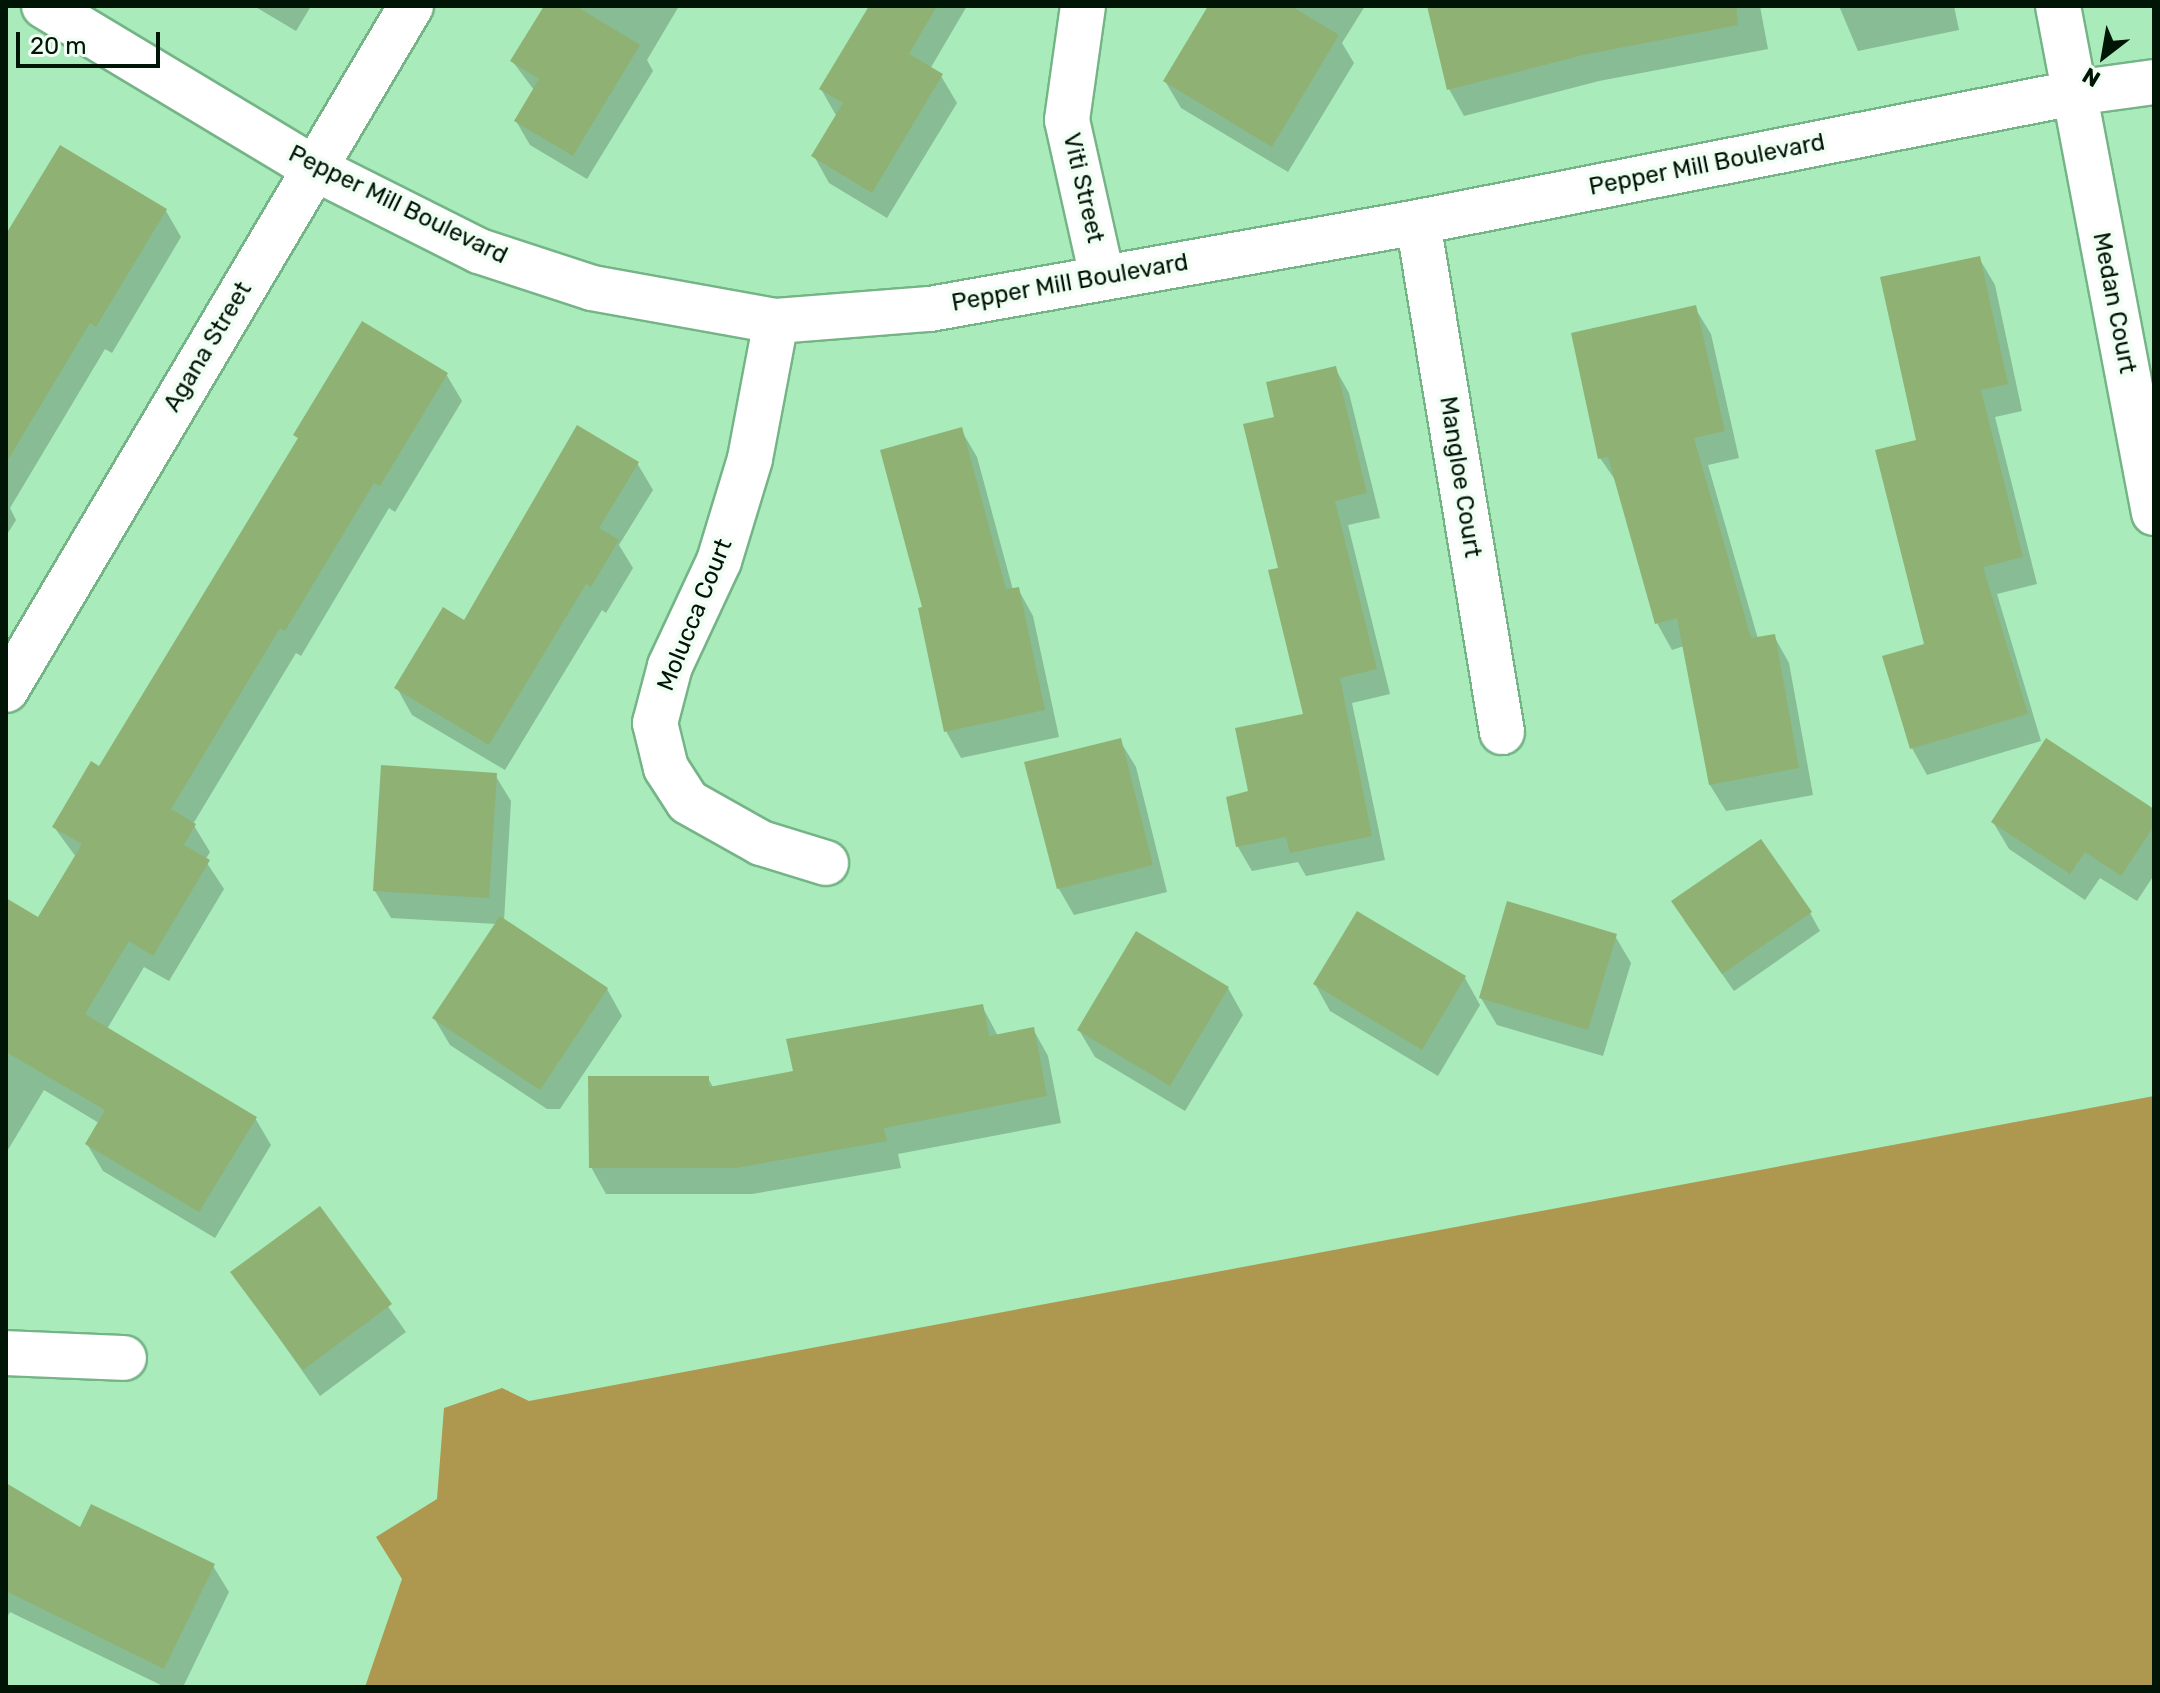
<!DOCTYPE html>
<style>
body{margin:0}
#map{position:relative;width:2160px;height:1693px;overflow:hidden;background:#a9ebbb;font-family:Rubik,sans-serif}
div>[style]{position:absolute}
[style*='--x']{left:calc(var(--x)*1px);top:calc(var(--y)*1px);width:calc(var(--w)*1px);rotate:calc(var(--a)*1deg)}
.water>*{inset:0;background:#ae974e}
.shadow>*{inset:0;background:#0003}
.building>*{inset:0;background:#8fb274}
.roads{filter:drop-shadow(2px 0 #74b486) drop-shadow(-2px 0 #74b486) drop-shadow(0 2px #74b486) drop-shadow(0 -2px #74b486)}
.minor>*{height:44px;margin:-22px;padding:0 22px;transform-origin:22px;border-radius:22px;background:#fff}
span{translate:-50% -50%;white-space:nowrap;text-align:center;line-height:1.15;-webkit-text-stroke:8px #f1fef4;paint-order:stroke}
.street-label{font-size:24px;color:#001505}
.frame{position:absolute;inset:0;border:8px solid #001505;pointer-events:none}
.north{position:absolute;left:2064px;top:16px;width:80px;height:80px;-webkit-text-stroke:6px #f1fef4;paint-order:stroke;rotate:211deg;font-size:22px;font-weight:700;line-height:32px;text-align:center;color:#001505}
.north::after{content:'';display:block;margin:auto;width:28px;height:36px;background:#001505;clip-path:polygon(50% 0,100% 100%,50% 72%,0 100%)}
.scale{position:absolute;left:16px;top:32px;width:144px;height:36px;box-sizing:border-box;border:4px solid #001505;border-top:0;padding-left:10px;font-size:24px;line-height:28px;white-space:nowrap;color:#001505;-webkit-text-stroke:6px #f1fef4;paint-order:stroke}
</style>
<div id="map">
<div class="water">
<i style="clip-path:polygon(2154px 1096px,2154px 1687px,365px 1687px,402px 1579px,376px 1537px,437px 1499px,444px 1408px,502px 1388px,529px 1401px)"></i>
</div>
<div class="shadow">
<i style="clip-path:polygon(254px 6px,311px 6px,296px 31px)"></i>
<i style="clip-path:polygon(547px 6px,679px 6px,647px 60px,653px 71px,587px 179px,530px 145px,516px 121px,534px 90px,513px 62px)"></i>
<i style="clip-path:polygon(871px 6px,967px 6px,930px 69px,941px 76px,957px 103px,887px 218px,829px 183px,814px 156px,837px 117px,821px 89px)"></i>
<i style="clip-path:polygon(1209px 6px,1365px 6px,1342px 43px,1354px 63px,1288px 172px,1181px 108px,1165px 81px)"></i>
<i style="clip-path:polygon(1429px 6px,1760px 6px,1768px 49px,1599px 81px,1464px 116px,1449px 89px)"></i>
<i style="clip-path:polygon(1839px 6px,1954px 6px,1959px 30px,1858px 51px)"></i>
<i style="clip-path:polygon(166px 211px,181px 237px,112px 353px,105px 349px,10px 508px,16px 520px,6px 536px,6px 238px)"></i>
<i style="clip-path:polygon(1979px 258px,1995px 285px,2022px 411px,1995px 417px,2037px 584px,1997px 594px,2041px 741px,1927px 775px,1912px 748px,1927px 645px,1918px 441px)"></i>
<i style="clip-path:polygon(1695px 308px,1711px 334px,1739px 458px,1708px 465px,1758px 639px,1774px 636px,1789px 663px,1813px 795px,1726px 811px,1710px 785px,1684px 646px,1672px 650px,1657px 623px,1618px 484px,1600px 458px)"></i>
<i style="clip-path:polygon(1335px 368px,1349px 393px,1380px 518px,1348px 525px,1390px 694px,1352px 703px,1385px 860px,1306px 876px,1298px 862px,1252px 871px,1238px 847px,1228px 798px,1251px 793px,1305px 716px,1280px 570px,1276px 418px)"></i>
<i style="clip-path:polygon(446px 374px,462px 401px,395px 512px,389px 508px,301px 656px,296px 653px,193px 824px,210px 852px,205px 860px,224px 889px,169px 981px,144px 967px,107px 1029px,255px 1118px,271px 1145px,215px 1238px,103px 1171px,87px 1144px,99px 1123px,44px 1090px,6px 1153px,6px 927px,39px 920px,76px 857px,54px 827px,100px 769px,299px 440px,296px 435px)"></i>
<i style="clip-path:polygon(961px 430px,977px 457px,1013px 590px,1018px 589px,1033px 616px,1059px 737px,961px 758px,946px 731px,925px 608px)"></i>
<i style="clip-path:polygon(637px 463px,653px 490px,619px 545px,633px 568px,606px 613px,602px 610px,505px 770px,412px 715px,397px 688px)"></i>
<i style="clip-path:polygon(1120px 741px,1136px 767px,1167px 892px,1074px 915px,1059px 889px,1027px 763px)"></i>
<i style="clip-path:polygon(495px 775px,511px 801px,504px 921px,607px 989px,622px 1016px,560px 1109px,547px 1109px,450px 1045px,434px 1018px,497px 924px,391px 918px,375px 891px)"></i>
<i style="clip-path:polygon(2154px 812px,2154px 875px,2137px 901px,2100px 878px,2085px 900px,2009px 849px,1993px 822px)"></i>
<i style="clip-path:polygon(1810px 913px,1820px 931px,1734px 991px,1684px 920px)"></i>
<i style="clip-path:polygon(1615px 936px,1631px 963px,1603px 1056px,1497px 1025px,1481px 998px)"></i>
<i style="clip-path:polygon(1465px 978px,1480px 1005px,1438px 1076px,1330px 1011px,1315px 984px)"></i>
<i style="clip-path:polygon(1228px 988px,1243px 1015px,1185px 1111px,1095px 1057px,1079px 1030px)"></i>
<i style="clip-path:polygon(982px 1006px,998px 1036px,1033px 1029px,1048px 1056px,1061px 1123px,898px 1154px,901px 1168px,752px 1194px,606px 1194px,591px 1167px,708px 1078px,714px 1089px,795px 1073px)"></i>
<i style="clip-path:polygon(319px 1209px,406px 1332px,320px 1396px,233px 1273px)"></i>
<i style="clip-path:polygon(6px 1485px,81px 1530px,213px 1566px,229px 1592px,183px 1687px,165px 1687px,10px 1612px,6px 1619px)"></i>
</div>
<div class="building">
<i style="clip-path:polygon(544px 6px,576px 6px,640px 45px,573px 156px,514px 121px,539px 79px,510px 61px)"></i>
<i style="clip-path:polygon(869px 6px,937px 6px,909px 54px,943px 74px,872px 193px,811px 156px,843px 103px,819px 89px)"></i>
<i style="clip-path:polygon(1208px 6px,1291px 6px,1339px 35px,1272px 147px,1163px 81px)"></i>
<i style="clip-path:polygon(1427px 6px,1736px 6px,1738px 25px,1583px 55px,1447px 90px)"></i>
<i style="clip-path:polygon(60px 145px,167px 209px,96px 327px,90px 323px,6px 463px,6px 234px)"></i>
<i style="clip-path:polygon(1980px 256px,2008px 384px,1981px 390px,2023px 557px,1983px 567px,2028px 714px,1910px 749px,1882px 656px,1924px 644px,1875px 450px,1916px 440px,1880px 277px)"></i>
<i style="clip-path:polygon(1696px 305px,1725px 431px,1694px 438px,1751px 638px,1775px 634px,1799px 768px,1709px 785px,1677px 618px,1655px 624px,1608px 457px,1598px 459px,1571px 333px)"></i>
<i style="clip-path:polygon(362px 321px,448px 373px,380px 486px,374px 483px,285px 631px,280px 628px,171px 809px,196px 824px,184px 845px,210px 860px,153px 956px,129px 941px,85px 1014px,257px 1117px,199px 1212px,85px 1144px,105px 1110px,6px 1052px,6px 898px,38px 917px,82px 844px,52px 827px,91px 761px,99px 766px,298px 438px,293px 435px)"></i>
<i style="clip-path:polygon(1336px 366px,1367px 493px,1335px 501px,1377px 669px,1340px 678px,1372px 836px,1290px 853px,1286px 837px,1236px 847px,1226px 797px,1248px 791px,1235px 728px,1303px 714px,1268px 570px,1278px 568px,1243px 424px,1274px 417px,1266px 382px)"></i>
<i style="clip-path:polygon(577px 425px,639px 462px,599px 528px,619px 540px,591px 587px,586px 584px,489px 745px,394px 688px,443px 607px,464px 620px)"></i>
<i style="clip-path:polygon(962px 427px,1006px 589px,1019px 587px,1045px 710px,944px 732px,918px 608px,922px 607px,880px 450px)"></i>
<i style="clip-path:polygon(1121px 738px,1153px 865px,1057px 889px,1024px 762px)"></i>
<i style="clip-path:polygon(2046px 738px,2154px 809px,2154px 826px,2121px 876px,2085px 852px,2070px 874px,1991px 822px)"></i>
<i style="clip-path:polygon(381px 765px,497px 773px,489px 898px,373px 891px)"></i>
<i style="clip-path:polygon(1761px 839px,1812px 912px,1722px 974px,1671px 901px)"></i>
<i style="clip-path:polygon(1507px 901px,1617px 934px,1588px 1030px,1479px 998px)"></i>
<i style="clip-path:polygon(1357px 911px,1466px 976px,1422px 1050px,1313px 984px)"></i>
<i style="clip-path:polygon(500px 916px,608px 988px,540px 1090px,432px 1018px)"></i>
<i style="clip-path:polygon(1136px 931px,1229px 987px,1170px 1086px,1077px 1030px)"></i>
<i style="clip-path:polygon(983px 1004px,989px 1036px,1034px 1027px,1047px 1096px,884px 1128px,887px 1141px,736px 1168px,589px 1168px,588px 1076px,709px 1076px,709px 1087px,793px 1071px,786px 1039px)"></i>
<i style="clip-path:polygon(320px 1206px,392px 1304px,303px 1370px,230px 1272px)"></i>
<i style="clip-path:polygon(6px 1483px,80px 1527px,91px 1504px,215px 1564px,164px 1669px,6px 1591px)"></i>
</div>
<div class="roads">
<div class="minor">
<i style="--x:44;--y:6;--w:315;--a:31"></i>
<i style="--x:314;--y:168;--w:185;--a:26.7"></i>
<i style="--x:479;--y:251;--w:119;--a:18.1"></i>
<i style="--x:592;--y:288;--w:187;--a:10.2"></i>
<i style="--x:776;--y:321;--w:154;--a:-4.5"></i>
<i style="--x:930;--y:309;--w:496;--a:-10.1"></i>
<i style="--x:1418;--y:222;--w:669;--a:-11.13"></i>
<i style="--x:2074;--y:93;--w:81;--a:-7.8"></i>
<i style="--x:1083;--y:6;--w:115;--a:98"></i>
<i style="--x:1067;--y:120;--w:160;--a:77.4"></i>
<i style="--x:2058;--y:6;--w:516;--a:79.28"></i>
<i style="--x:1418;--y:222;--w:517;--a:80.65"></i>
<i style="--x:776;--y:321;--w:140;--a:100.7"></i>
<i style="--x:750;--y:459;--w:107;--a:106.9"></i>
<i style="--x:719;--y:561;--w:116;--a:115"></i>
<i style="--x:670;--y:666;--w:59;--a:104.7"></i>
<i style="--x:655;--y:723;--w:46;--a:76.3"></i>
<i style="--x:666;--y:768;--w:40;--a:57.1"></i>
<i style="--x:688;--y:802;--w:84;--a:29.3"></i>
<i style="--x:761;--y:843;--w:68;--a:17.1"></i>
<i style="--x:6;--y:690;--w:795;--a:-59.37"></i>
<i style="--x:6;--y:1353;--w:118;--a:2.4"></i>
</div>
</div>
<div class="street-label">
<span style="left:1707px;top:165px;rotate:-11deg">Pepper Mill Boulevard</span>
<span style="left:1083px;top:188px;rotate:77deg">Viti Street</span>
<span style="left:398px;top:205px;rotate:26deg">Pepper Mill Boulevard</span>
<span style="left:1070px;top:283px;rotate:-10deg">Pepper Mill Boulevard</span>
<span style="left:2114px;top:303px;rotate:79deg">Medan Court</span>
<span style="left:208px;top:347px;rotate:-59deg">Agana Street</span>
<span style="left:1460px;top:477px;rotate:81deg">Mangloe Court</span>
<span style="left:695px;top:615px;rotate:-68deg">Molucca Court</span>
</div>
<div class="frame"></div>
<div class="north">N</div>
<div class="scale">20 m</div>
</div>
